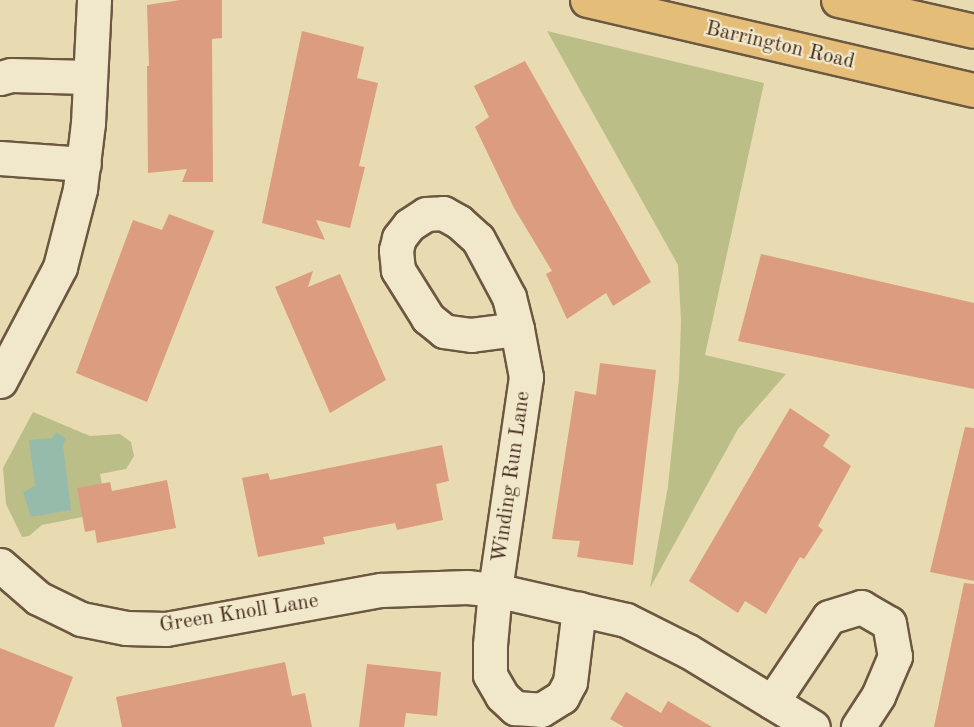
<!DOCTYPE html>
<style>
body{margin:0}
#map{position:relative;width:974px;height:727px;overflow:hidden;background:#e9dbb1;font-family:"Old Standard TT",serif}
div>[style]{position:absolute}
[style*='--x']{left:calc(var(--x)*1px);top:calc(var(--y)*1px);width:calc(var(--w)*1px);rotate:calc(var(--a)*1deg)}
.green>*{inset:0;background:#bcbe88}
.water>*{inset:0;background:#97bbaa}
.building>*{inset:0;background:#dc9c7f}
.roads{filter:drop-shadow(2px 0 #6c5740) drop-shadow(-2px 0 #6c5740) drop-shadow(0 2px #6c5740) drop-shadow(0 -2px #6c5740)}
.minor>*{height:33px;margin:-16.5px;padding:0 16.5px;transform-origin:16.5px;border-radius:16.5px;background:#f1e8cc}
.major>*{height:33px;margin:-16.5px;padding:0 16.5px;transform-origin:16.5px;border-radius:16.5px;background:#e4be78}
span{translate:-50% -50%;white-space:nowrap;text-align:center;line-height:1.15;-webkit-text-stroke:4.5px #f1e8cc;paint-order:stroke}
.street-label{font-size:21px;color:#432b1b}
</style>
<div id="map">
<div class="green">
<i style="clip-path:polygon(547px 31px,764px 83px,705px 355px,786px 374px,738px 429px,650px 588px,668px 486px,679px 379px,681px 321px,678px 265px)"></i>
<i style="clip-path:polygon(33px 412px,90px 436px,120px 434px,131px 442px,134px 456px,126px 469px,100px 474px,102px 484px,82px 517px,42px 525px,29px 536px,22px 537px,6px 504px,3px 468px)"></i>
</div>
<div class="water">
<i style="clip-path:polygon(56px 432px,66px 438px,63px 445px,71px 510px,31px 517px,23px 492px,35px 486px,29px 440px,52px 438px)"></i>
</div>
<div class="building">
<i style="clip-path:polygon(180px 0,222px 0,222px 38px,212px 39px,213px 182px,182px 182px,187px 169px,148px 173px,147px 66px,149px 66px,147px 5px)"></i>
<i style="clip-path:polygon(302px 31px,364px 47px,357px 78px,378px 83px,359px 166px,365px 167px,350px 228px,316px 220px,325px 240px,262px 223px)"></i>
<i style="clip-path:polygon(525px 61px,651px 282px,613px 306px,606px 293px,567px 319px,546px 274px,552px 271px,514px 208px,475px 127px,489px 117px,474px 86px)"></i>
<i style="clip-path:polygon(169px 214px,214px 231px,147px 402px,76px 373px,133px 220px,162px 230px)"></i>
<i style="clip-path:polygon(761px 254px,974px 303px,974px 389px,738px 341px)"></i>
<i style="clip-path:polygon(313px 271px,308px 287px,340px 274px,386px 380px,330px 413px,275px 287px)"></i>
<i style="clip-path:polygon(600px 363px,656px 370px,633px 565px,577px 557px,580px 541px,552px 539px,575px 391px,596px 395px)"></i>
<i style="clip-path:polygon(790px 408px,830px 435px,823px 446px,851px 466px,818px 526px,823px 530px,804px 559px,800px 557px,766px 614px,745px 601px,738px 613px,689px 581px)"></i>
<i style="clip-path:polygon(965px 427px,974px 428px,974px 581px,930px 572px)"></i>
<i style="clip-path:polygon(442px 445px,449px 481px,436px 484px,443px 520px,397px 530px,395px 523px,323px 537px,325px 544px,258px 557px,242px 478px,268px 473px,270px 480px)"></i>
<i style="clip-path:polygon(167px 480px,176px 528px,97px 543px,95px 530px,85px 532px,77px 488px,110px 482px,112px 491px)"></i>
<i style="clip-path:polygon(964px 583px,974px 584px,974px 727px,934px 727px)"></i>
<i style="clip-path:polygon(0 648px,73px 677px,54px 727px,0 727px)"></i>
<i style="clip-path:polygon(285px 662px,292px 696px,305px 693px,312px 727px,122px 727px,116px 697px)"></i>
<i style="clip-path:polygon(367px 664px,441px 672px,437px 716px,406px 713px,404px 727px,359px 727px)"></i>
<i style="clip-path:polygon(626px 692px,661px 713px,668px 701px,712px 727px,624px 727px,610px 719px)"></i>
</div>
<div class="roads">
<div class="minor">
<i style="--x:0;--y:78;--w:11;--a:-15"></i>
<i style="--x:11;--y:75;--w:78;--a:1.5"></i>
<i style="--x:0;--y:158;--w:84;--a:4.1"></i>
<i style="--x:517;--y:329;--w:46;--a:172.6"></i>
<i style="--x:471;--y:335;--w:27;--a:-172"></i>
<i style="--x:444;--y:331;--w:21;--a:-141"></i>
<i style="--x:428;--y:318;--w:57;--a:-122"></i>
<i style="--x:398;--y:270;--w:20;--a:-96"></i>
<i style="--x:396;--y:250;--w:12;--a:-76"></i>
<i style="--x:399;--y:238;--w:16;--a:-52"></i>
<i style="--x:409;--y:225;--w:20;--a:-33"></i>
<i style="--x:426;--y:214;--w:17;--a:-3"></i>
<i style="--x:443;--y:213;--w:18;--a:29"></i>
<i style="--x:459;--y:222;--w:25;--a:42"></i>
<i style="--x:478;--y:239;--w:66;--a:61.9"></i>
<i style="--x:509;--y:297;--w:33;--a:76"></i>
<i style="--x:517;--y:329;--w:49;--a:79.4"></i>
<i style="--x:526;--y:377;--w:215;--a:98.3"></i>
<i style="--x:495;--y:590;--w:55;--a:95.2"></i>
<i style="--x:490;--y:645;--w:30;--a:90"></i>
<i style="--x:490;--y:675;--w:24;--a:60"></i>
<i style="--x:502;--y:696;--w:18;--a:43"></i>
<i style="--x:515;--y:708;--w:26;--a:4"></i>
<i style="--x:541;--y:710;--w:25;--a:-32"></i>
<i style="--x:562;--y:697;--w:17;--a:-62"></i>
<i style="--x:570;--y:682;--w:74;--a:-83"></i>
<i style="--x:0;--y:381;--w:129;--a:-62.2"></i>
<i style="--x:60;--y:267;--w:81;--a:-75.6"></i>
<i style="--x:80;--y:189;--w:66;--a:-83.1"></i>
<i style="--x:88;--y:123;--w:123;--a:-87.2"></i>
<i style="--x:0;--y:565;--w:50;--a:41"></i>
<i style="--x:38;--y:598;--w:48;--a:26"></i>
<i style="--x:81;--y:619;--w:46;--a:11.3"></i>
<i style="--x:126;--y:628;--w:40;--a:1.4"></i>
<i style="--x:166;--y:629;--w:219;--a:-10.3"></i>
<i style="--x:381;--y:590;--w:86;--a:-2"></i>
<i style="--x:467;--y:587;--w:28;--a:6"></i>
<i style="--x:495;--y:590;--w:134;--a:12.9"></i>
<i style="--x:626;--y:620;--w:69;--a:26.6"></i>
<i style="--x:688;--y:651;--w:146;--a:31.3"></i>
<i style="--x:772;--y:702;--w:102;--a:-56.2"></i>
<i style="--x:829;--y:617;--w:34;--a:-17"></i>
<i style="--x:861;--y:607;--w:32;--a:30"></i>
<i style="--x:889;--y:623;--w:34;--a:80"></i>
<i style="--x:895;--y:656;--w:43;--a:113"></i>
<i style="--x:878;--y:696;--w:37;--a:123"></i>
</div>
<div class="major">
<i style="--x:587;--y:0;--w:397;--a:13.1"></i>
<i style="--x:838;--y:0;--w:139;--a:12.8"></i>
</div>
</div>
<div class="street-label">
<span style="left:780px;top:46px;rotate:13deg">Barrington Road</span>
<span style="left:512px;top:477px;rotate:-82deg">Winding Run Lane</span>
<span style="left:239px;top:614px;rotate:-9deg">Green Knoll Lane</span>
</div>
</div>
